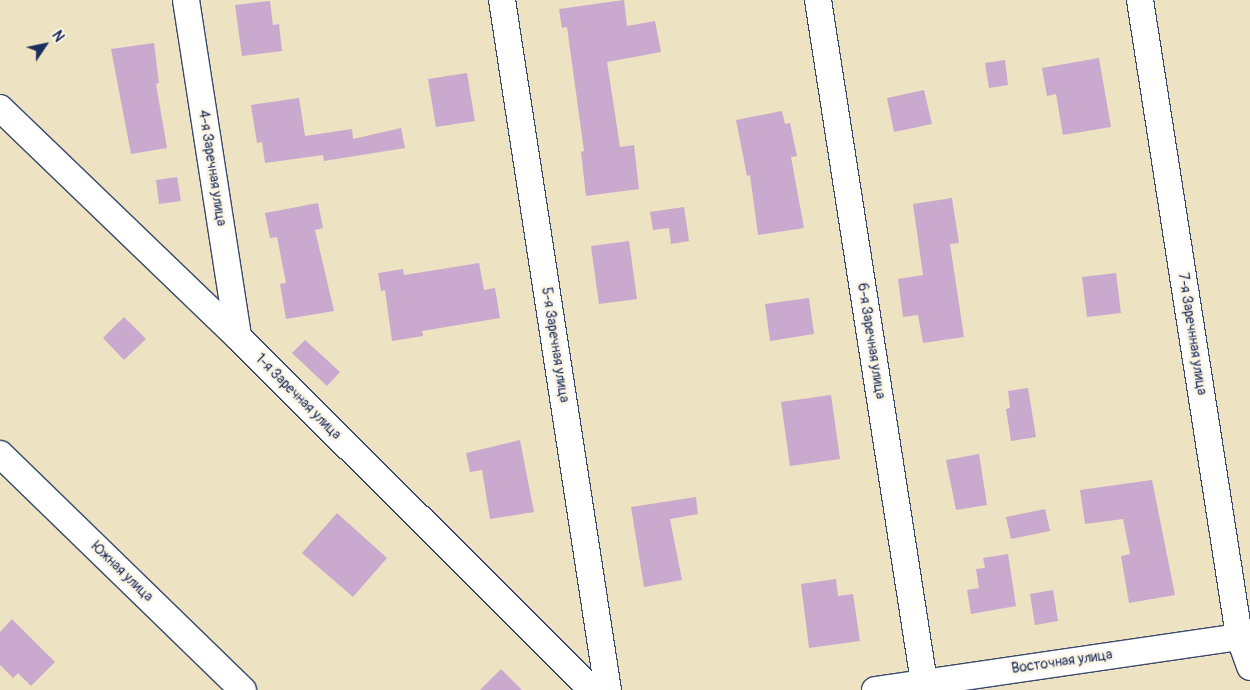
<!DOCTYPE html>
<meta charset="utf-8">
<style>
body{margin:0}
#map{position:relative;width:1250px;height:690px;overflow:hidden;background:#ede2c1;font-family:Pangolin,sans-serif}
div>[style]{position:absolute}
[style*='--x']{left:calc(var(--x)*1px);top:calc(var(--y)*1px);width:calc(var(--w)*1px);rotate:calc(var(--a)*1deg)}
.building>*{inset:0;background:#caa9ce}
.roads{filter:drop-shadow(1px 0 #3a4a6d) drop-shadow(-1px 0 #3a4a6d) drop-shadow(0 1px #3a4a6d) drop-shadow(0 -1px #3a4a6d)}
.minor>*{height:26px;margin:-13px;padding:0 13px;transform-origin:13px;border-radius:13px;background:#fff}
span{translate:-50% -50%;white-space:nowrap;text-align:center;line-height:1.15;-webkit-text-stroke:5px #fcf5e5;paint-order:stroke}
.street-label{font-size:14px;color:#1b2f5e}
.north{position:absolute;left:20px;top:20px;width:50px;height:50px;-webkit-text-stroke:4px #fcf5e5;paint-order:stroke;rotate:56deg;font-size:14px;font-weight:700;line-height:20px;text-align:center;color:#1b2f5e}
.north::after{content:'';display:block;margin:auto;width:18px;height:22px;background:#1b2f5e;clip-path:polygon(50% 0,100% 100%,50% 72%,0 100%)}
</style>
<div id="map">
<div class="building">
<i style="clip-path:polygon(624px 0,627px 26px,655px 21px,661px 52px,607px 62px,620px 147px,634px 145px,639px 189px,586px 196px,581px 152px,584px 151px,567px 27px,562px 28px,559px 9px)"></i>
<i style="clip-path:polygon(270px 1px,273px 25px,279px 24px,282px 51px,242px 56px,235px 5px)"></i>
<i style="clip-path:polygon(154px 43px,159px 83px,156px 84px,167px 148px,131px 154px,111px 49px)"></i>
<i style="clip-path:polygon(1099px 58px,1111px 127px,1063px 135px,1056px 94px,1047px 96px,1042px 68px)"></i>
<i style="clip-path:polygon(1005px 60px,1008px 85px,989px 88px,985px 63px)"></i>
<i style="clip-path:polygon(467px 73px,475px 121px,436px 127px,428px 79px)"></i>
<i style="clip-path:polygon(924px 90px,932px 124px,894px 132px,887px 98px)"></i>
<i style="clip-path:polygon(299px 98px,305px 136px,352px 129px,353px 139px,401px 128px,405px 148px,324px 161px,323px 155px,265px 163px,262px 142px,257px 143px,251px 105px)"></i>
<i style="clip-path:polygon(782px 111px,785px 124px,790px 123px,797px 156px,791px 157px,804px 228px,758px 235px,750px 175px,747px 176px,736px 120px)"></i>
<i style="clip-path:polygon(177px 177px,181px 201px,159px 204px,156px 180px)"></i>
<i style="clip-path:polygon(952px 198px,959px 243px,950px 244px,964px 337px,923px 343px,918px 315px,903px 317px,898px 279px,923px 275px,913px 204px)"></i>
<i style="clip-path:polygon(318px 203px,323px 228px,315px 230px,334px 311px,286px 319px,280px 284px,286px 283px,277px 237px,270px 238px,265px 213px)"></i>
<i style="clip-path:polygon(684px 207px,689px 241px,671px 244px,669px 228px,653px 230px,650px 212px)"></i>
<i style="clip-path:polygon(629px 241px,637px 299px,599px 304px,591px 246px)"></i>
<i style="clip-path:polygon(479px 263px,484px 290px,495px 288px,500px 318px,422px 331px,423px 336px,392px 341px,385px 290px,381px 291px,378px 273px,403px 269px,404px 275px)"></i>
<i style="clip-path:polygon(1116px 273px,1121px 313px,1087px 317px,1082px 277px)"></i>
<i style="clip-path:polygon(809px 298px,814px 334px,770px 341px,765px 304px)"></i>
<i style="clip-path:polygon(124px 317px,146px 339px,124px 360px,103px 338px)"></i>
<i style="clip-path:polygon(305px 340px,340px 372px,327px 386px,292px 353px)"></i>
<i style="clip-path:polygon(1028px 388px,1036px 437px,1011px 441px,1006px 409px,1010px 408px,1008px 391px)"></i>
<i style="clip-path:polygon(831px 395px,840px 459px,790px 466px,781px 402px)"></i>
<i style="clip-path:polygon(520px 440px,534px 512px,490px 519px,482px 470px,470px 472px,466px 453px)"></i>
<i style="clip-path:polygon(979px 454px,987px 505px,956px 510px,946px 460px)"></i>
<i style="clip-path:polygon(1152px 480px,1175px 595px,1129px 603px,1121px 556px,1130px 554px,1123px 519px,1085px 524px,1080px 490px)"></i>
<i style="clip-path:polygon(696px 497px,698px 514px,670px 519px,682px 580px,644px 587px,631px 507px)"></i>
<i style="clip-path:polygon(1045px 509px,1050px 531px,1011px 539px,1006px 517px)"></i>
<i style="clip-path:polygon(337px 513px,387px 558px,353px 597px,302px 553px)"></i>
<i style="clip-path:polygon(1008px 554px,1016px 606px,971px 614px,967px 590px,979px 588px,976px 569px,985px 568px,983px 558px)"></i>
<i style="clip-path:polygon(836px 579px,838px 596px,853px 594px,860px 641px,809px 648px,801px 584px)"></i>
<i style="clip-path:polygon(1053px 590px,1058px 621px,1035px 625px,1030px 594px)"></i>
<i style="clip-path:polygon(12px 619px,55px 662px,31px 686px,18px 673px,13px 678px,0 665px,0 632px)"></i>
<i style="clip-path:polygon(501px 669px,522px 690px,480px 690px)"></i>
</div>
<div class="roads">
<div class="minor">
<i style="--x:186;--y:0;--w:341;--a:81.2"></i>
<i style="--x:502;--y:0;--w:698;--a:81.27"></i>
<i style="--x:818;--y:0;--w:690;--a:81.17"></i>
<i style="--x:1140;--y:0;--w:644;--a:81.15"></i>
<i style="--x:1239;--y:636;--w:33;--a:70"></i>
<i style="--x:0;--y:108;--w:330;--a:43.9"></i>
<i style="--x:238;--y:337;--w:500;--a:44.9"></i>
<i style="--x:0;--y:454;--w:339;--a:44.2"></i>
<i style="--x:875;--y:690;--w:379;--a:-8.3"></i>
</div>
</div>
<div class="street-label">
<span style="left:212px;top:168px;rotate:81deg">4-я Заречная улица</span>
<span style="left:1192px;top:334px;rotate:81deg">7-я Заречнная улица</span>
<span style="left:871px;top:341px;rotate:81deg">6-я Заречная улица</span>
<span style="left:555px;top:345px;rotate:81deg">5-я Заречная улица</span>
<span style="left:298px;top:397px;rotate:45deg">1-я Заречная улица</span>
<span style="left:122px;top:572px;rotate:44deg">Южная улица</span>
<span style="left:1062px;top:662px;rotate:-8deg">Восточная улица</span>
</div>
<div class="north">N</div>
</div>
